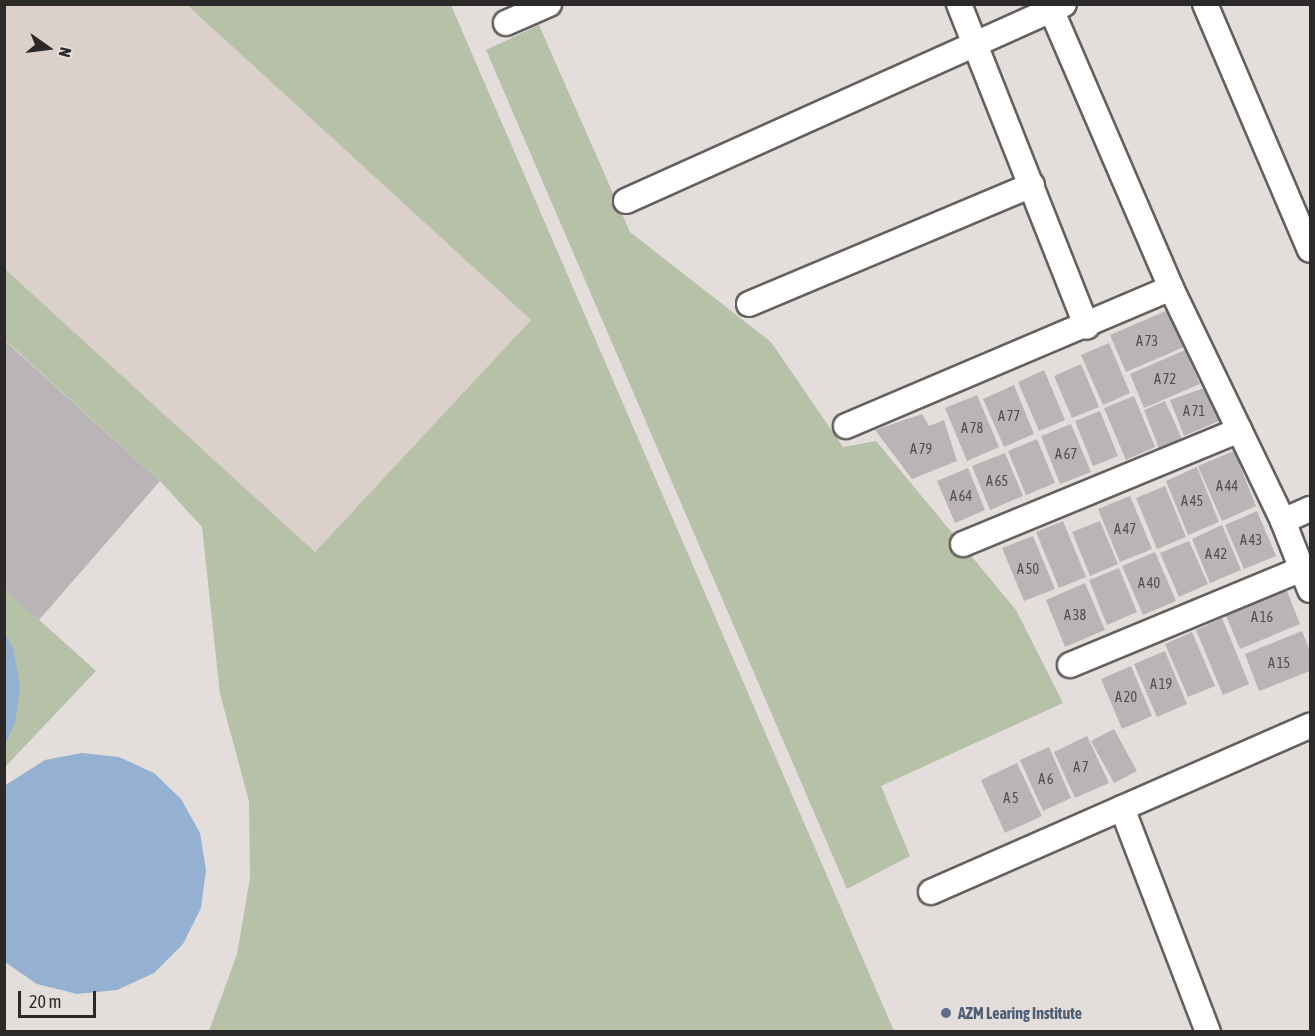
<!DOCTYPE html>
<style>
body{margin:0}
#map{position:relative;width:1315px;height:1036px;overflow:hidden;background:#e3dedc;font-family:"Asap Condensed",sans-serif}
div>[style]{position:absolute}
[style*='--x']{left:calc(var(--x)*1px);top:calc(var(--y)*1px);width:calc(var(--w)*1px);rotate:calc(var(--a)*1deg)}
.built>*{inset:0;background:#dcd0cb}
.green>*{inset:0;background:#b6c1a8}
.water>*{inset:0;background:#95b1d1}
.building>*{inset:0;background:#b9b5b7}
.roads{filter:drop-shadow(2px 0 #64605e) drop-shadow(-2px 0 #64605e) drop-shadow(0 2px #64605e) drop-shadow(0 -2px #64605e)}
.minor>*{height:24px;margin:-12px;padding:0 12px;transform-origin:12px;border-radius:12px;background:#fff}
.dots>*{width:16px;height:16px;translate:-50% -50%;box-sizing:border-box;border:3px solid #e3dedc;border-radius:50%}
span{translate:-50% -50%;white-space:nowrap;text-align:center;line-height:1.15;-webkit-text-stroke:5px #e3dedc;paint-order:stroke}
.number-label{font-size:14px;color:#4e4d4c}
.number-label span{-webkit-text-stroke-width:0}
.service-label{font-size:16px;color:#4e5e75;font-weight:700}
.left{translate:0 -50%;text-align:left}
.frame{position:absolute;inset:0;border:6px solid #2b2a29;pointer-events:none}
.north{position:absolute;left:18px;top:18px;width:60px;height:60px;-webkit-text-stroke:4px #e3dedc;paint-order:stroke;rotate:104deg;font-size:16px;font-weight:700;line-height:24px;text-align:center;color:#2b2a29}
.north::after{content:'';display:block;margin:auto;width:21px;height:27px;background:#2b2a29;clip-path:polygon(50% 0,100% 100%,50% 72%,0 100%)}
.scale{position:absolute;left:18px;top:991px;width:78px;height:27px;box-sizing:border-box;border:3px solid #2b2a29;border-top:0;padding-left:8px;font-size:18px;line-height:21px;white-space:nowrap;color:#2b2a29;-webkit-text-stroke:4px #e3dedc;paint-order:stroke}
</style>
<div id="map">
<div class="built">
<i style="clip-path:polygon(4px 5px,187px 5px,531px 320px,315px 552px,5px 269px)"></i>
</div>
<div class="green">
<i style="clip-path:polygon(187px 5px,451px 5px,894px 1031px,209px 1031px,237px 954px,250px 878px,249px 801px,220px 694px,202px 527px,160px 481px,5px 340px,5px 269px,315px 552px,531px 320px)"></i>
<i style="clip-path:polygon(539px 25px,630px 232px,771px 342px,843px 447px,876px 441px,1016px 610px,1063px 703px,881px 786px,910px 856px,847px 889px,486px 50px)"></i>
<i style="clip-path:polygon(5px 589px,96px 671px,5px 767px)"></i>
</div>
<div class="water">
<i style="clip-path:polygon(4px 633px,13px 648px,20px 686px,15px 723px,5px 744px)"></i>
<i style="clip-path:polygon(82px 753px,119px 757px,154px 773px,181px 799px,200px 833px,206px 870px,201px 908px,183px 944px,154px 973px,117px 990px,77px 994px,37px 984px,5px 962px,4px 786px,45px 760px)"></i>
</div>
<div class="building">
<i style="clip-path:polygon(1168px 310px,1184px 347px,1126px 372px,1110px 335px)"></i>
<i style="clip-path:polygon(4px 340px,160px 481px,39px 620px,4px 589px)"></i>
<i style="clip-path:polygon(1109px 343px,1130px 393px,1103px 405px,1081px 355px)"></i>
<i style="clip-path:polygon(1185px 350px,1200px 384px,1144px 408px,1130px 374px)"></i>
<i style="clip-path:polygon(1081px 364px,1099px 407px,1072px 418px,1054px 376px)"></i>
<i style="clip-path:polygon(1044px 370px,1065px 420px,1039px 431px,1018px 382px)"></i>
<i style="clip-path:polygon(1014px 385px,1034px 434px,1004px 447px,983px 399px)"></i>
<i style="clip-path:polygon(1204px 388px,1219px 421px,1184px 436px,1170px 400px)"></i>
<i style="clip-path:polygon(977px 395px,999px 447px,967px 461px,945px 408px)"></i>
<i style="clip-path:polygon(1134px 396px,1155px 447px,1126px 460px,1104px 408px)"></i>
<i style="clip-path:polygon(1165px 401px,1182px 439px,1159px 448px,1144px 410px)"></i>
<i style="clip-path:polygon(1100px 411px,1118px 456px,1093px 466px,1075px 421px)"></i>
<i style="clip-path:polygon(922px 414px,929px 426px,944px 420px,957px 461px,912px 479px,875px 430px)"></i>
<i style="clip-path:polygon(1071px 424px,1091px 472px,1060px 484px,1041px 436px)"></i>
<i style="clip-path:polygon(1037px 439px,1055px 483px,1026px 495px,1008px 451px)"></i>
<i style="clip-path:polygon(1234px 451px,1256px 506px,1222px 521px,1198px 466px)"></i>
<i style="clip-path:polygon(1005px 453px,1023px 496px,990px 510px,972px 466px)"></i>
<i style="clip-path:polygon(1197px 467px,1219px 522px,1188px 535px,1166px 481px)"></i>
<i style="clip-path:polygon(968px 468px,985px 510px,955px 523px,937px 481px)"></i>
<i style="clip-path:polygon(1165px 486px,1186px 537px,1157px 549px,1136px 498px)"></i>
<i style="clip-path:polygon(1130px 496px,1152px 549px,1120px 562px,1098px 509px)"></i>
<i style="clip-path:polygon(1257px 511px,1276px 556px,1244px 569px,1225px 525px)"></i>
<i style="clip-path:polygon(1063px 521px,1086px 577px,1059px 588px,1036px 532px)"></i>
<i style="clip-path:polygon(1100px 521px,1118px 564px,1090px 576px,1072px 532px)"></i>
<i style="clip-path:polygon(1222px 525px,1241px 570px,1210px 583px,1192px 539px)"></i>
<i style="clip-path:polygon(1033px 536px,1055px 589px,1024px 601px,1002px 548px)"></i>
<i style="clip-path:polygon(1189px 541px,1208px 584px,1179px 597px,1160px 553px)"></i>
<i style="clip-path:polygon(1155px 552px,1176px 601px,1143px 615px,1122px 566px)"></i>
<i style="clip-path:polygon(1119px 568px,1137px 612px,1107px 625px,1089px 580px)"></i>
<i style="clip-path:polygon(1085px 583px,1105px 630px,1065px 647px,1046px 600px)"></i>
<i style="clip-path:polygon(1285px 586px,1300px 624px,1240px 649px,1224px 611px)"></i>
<i style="clip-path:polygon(1222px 618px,1249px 684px,1223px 695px,1196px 630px)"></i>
<i style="clip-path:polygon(1302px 631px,1310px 651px,1310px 671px,1259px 691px,1245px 654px)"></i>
<i style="clip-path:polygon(1192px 632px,1215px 686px,1188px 697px,1165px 644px)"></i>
<i style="clip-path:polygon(1165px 651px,1187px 704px,1157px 717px,1134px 664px)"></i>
<i style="clip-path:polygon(1131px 666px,1152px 716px,1122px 729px,1101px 679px)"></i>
<i style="clip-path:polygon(1114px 729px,1137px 771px,1114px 783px,1091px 741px)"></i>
<i style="clip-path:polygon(1087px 736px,1109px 783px,1075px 798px,1054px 752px)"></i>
<i style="clip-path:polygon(1049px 747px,1071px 798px,1043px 811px,1020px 760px)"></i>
<i style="clip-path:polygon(1017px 763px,1042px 816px,1005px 833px,981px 780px)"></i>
</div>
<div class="roads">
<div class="minor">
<i style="--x:959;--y:4;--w:347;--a:68.4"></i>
<i style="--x:1205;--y:4;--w:267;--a:66.9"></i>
<i style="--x:1051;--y:9;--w:304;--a:66.7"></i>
<i style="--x:1171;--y:288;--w:259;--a:64.3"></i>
<i style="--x:1283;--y:521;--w:74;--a:68.6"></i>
<i style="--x:506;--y:23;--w:47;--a:-23.8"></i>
<i style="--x:626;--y:201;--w:480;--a:-24.2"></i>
<i style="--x:749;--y:304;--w:307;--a:-22.8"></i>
<i style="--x:846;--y:426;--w:353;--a:-23"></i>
<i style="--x:1283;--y:521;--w:30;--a:-24"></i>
<i style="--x:963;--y:544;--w:299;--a:-22.4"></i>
<i style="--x:1070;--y:665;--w:251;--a:-22.5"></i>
<i style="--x:1122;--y:808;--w:240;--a:69"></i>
<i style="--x:931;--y:892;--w:414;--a:-23.7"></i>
</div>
</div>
<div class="dots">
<i style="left:946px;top:1013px;background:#5c6f8a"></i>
</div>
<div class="number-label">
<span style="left:1147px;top:341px">A 73</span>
<span style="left:1165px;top:379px">A 72</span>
<span style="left:1194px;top:411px">A 71</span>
<span style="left:1009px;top:416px">A 77</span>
<span style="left:972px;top:428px">A 78</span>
<span style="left:921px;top:449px">A 79</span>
<span style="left:1066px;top:454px">A 67</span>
<span style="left:997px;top:481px">A 65</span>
<span style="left:1227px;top:486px">A 44</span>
<span style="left:961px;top:496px">A 64</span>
<span style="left:1192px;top:501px">A 45</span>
<span style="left:1125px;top:529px">A 47</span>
<span style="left:1251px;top:540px">A 43</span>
<span style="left:1216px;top:554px">A 42</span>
<span style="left:1028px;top:569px">A 50</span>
<span style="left:1149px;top:583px">A 40</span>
<span style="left:1075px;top:615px">A 38</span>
<span style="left:1262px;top:617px">A 16</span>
<span style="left:1279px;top:663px">A 15</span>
<span style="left:1161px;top:684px">A 19</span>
<span style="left:1126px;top:697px">A 20</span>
<span style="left:1081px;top:767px">A 7</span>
<span style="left:1046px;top:779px">A 6</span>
<span style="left:1011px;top:798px">A 5</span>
</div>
<div class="service-label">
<span class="left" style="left:958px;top:1013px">AZM Learing Institute</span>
</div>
<div class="frame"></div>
<div class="north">N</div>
<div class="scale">20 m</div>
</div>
